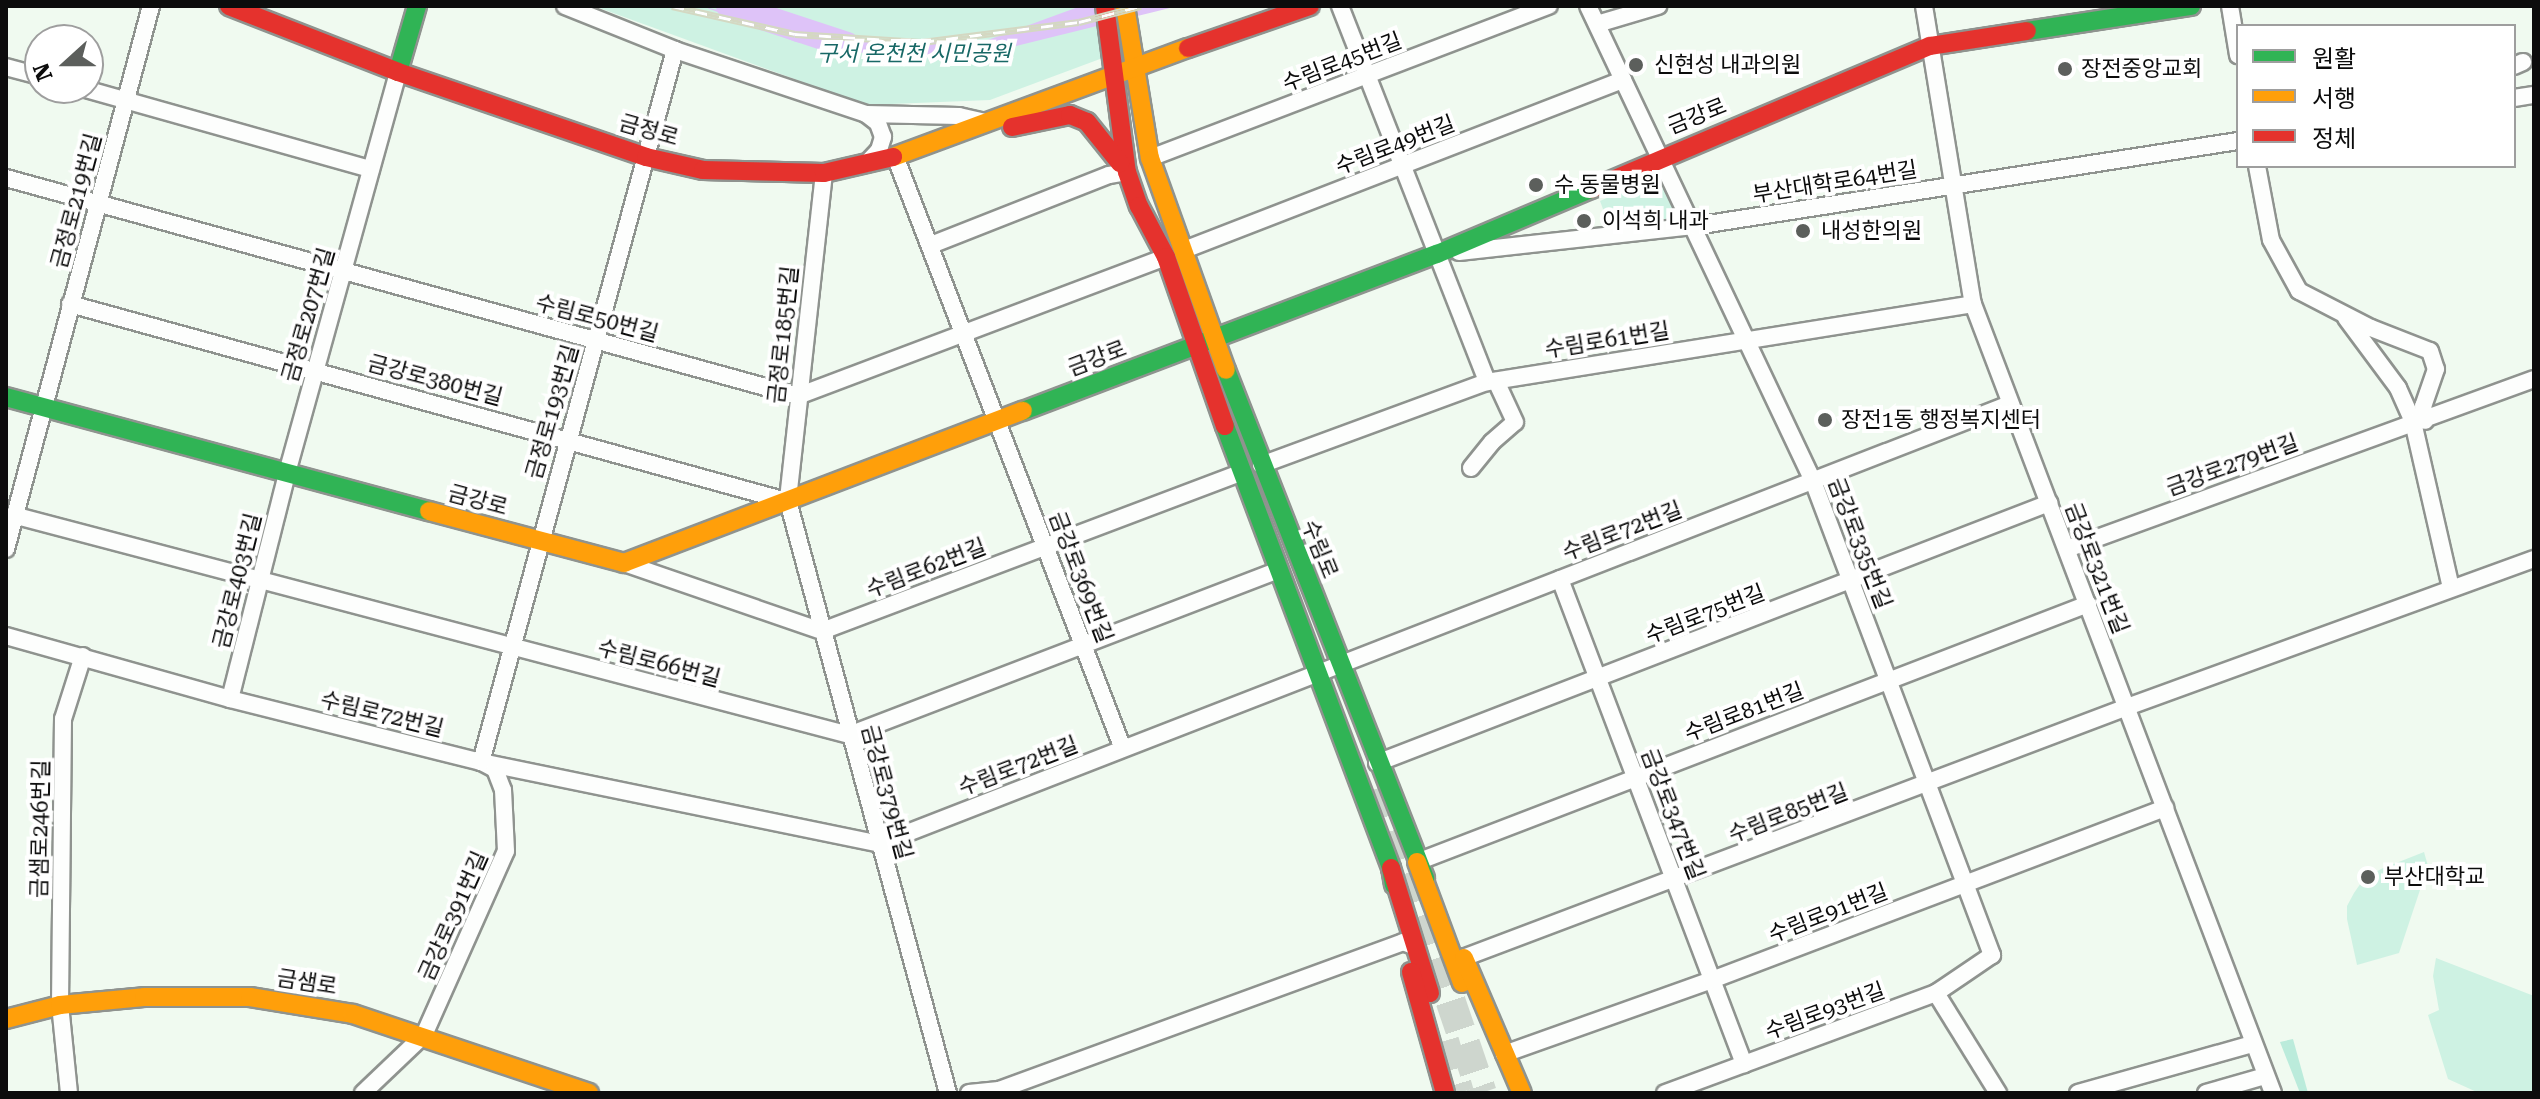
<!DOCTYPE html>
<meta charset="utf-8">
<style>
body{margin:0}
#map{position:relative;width:2540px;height:1099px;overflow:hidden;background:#f0faf0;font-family:"Roboto Serif","Noto Sans KR",serif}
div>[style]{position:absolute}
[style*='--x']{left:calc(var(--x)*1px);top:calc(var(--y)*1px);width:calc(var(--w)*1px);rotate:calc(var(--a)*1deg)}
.green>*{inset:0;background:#cef2e3}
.forest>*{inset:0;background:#bbebdb}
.water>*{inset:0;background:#dec3f8}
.river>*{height:26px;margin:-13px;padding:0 13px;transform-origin:13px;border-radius:13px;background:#dec3f8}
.highway-tunnel>*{height:30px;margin-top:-15px;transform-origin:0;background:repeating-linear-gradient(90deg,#ced6ce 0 30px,transparent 0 45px)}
.roads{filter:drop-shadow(2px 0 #8f938f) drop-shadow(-2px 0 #8f938f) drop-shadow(0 2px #8f938f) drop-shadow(0 -2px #8f938f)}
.street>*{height:16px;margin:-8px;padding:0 8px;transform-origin:8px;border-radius:8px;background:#fdfefd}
.fast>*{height:18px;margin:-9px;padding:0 9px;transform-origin:9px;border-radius:9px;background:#30b455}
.slow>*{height:18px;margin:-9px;padding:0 9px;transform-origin:9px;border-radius:9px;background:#ff9f0a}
.jam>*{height:18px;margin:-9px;padding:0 9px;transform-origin:9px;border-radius:9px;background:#e5322d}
.rail>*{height:7px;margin-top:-3.5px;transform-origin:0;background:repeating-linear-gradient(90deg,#fff 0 12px,#d4d8c2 0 24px);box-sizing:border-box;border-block:2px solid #d4d8c2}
.dots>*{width:22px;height:22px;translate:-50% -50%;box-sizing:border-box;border:4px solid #fff;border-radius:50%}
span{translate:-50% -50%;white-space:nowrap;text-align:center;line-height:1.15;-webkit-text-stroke:8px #fff;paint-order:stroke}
.park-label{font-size:22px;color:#186866;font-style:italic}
.street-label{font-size:22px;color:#0c0c0c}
.poi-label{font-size:22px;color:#0c0c0c}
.left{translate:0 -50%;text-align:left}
.frame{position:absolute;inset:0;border:8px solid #0c0c0c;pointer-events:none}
.legend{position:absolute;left:2236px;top:24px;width:280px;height:144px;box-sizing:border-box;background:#fff;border:2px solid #9e9e9e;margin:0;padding:10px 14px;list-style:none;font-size:24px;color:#0c0c0c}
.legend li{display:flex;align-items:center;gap:16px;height:40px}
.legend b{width:40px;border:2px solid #9e9e9e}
.north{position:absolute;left:24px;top:24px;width:80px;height:80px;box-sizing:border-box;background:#fff;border:2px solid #9e9e9e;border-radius:50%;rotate:249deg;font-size:22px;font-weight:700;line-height:32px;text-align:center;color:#0c0c0c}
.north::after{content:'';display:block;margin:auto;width:28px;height:36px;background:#5c5f5c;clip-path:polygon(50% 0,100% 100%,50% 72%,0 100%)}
</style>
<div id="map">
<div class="green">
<i style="clip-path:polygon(594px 6px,1096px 6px,1104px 48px,1100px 59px,990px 100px,866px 105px)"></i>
<i style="clip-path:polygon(1660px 174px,1681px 219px,1610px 228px,1600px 201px)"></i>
<i style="clip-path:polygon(2424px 852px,2428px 866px,2399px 953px,2357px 965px,2347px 919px,2347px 906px,2354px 893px,2363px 880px,2381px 869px)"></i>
<i style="clip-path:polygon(2436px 958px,2534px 996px,2534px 1093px,2479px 1093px,2448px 1079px,2428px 1015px,2439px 1010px,2433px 976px)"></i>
</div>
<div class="forest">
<i style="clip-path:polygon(2293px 1039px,2308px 1093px,2300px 1093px,2280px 1042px)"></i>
</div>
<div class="water">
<i style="clip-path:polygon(702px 6px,837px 42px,988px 40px,1081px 6px,1178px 6px,984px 54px,898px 59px,796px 42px)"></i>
</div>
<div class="river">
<i style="--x:729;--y:6;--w:124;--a:18.3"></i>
</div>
<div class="highway-tunnel">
<i style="--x:1378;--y:788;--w:322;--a:71.2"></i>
<i style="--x:1444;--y:1041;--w:54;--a:73.9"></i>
</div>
<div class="roads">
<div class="street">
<i style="--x:565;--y:6;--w:118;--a:21.8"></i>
<i style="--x:675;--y:50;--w:201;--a:18.5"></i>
<i style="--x:866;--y:114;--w:93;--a:1.2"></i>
<i style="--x:959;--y:116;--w:26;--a:13"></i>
<i style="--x:1340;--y:6;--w:404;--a:68.6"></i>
<i style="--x:1588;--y:6;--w:526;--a:64.65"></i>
<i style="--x:1813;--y:481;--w:507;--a:69.31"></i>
<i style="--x:1992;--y:955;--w:68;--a:145.8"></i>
<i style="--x:1936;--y:993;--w:289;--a:159.7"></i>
<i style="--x:1924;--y:6;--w:302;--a:80.7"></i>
<i style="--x:1973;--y:304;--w:844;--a:69.18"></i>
<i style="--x:2230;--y:6;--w:50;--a:80.7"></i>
<i style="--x:1597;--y:24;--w:64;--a:-16.4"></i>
<i style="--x:2514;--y:66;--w:10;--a:-24"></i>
<i style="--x:6;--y:67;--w:35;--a:15"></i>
<i style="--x:82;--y:88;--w:300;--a:15.7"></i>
<i style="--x:2514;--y:98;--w:20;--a:-9"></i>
<i style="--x:895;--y:156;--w:635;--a:68.97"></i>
<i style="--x:1150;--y:158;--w:427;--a:-20.9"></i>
<i style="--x:866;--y:164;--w:19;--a:-47"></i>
<i style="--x:879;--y:150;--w:14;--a:-73"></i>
<i style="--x:883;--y:137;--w:15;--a:-110"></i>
<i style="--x:878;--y:123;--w:15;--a:-143"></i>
<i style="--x:2257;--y:166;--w:75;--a:79.3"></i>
<i style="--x:2271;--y:240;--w:58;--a:61.2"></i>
<i style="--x:2299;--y:291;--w:81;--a:27.2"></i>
<i style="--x:2371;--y:328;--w:63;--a:21.3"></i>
<i style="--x:2430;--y:351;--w:19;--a:72"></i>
<i style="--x:2436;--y:369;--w:39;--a:109"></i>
<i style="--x:2423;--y:406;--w:15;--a:82"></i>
<i style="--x:824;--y:173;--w:330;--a:96.3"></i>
<i style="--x:788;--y:501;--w:613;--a:74.88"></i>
<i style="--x:6;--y:178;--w:821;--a:15.39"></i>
<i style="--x:798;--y:396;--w:393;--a:-20.7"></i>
<i style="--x:931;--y:245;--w:191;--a:-21.5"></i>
<i style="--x:1109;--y:175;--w:18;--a:-9"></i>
<i style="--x:1184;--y:250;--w:471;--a:-21.2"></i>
<i style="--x:1459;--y:252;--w:237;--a:-6.3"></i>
<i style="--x:1695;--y:226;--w:550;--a:-8.9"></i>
<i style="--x:70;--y:304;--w:743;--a:15.38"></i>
<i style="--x:2346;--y:318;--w:87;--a:53.4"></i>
<i style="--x:2398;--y:388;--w:37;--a:66"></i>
<i style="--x:2413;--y:422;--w:170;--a:77.1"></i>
<i style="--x:1261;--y:465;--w:241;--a:-20.2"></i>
<i style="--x:1487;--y:382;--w:492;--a:-9.1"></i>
<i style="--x:1471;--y:468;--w:33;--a:-51"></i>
<i style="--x:1492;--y:442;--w:30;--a:-41"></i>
<i style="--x:1515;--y:422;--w:45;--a:-114.9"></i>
<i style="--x:13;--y:515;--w:864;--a:14.74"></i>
<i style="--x:849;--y:735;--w:460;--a:-21"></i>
<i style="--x:6;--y:549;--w:562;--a:-75.05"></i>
<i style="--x:2067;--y:549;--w:497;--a:-20"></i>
<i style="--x:624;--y:563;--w:209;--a:19"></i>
<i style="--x:822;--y:631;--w:449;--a:-20.7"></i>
<i style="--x:1560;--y:579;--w:519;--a:69.22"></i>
<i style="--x:6;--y:636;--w:233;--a:15.7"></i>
<i style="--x:230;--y:699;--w:259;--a:14.1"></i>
<i style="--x:481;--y:762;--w:406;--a:11.6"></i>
<i style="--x:879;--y:844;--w:1214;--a:-21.26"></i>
<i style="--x:230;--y:699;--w:233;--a:-75.8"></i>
<i style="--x:287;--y:473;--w:416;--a:-74.5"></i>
<i style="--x:1377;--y:763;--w:721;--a:-21.15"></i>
<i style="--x:1417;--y:862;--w:719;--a:-21.03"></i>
<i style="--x:1463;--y:958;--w:710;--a:-20.71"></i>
<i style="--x:2127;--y:707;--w:433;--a:-20"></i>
<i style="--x:1936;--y:993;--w:118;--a:58.2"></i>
<i style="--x:1504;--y:1054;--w:221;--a:-19.6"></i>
<i style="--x:1712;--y:980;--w:485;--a:-20.8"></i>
<i style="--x:69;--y:1093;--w:88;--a:-95.8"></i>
<i style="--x:60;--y:1005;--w:286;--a:-89.4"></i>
<i style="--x:63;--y:719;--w:66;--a:-72.4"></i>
<i style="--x:363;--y:1093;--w:84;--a:-43.6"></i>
<i style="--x:424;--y:1035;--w:201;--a:-66"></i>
<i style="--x:506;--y:851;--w:61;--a:-92.8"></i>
<i style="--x:503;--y:790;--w:22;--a:-111"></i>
<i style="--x:495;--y:769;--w:16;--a:-153"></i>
<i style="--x:481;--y:762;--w:738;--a:-74.76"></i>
<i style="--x:969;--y:1093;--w:30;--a:-6"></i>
<i style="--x:999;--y:1090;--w:430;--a:-20.1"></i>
<i style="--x:1403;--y:942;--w:14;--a:21"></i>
<i style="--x:2078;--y:1093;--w:181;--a:-15.7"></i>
<i style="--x:2206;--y:1093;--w:61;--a:-16.1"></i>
</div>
<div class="fast">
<i style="--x:2027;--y:31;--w:166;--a:-8.7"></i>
<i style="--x:398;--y:72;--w:69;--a:-73.9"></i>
<i style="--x:1226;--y:370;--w:546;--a:68.61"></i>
<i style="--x:6;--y:397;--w:438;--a:15.1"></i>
<i style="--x:1023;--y:411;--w:443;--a:-20.8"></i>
<i style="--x:1437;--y:254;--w:167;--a:-22.9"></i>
<i style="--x:1225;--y:426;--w:472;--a:69.4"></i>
<i style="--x:1391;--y:868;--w:17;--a:80"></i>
</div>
<div class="slow">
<i style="--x:1125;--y:6;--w:154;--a:80.7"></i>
<i style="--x:1150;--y:158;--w:225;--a:70.3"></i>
<i style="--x:893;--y:157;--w:314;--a:-20.3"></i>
<i style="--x:429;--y:511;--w:202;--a:14.9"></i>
<i style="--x:624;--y:563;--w:427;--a:-20.9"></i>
<i style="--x:1417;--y:862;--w:129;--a:69.6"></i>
<i style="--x:1464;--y:958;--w:147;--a:66.8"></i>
<i style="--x:6;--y:1019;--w:56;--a:-14.5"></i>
<i style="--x:60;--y:1005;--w:84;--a:-5.4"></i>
<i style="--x:144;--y:997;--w:106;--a:0"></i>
<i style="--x:250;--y:997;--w:104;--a:9.4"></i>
<i style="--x:353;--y:1014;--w:249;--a:18.5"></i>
</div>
<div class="jam">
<i style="--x:229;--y:6;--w:181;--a:21.3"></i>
<i style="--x:398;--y:72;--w:262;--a:18.9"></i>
<i style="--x:646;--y:157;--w:58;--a:12.8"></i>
<i style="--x:703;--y:170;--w:121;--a:1.4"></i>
<i style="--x:824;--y:173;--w:71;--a:-13.1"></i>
<i style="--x:1105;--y:6;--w:167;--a:82.5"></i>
<i style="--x:1127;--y:172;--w:36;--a:71"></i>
<i style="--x:1139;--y:206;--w:58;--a:62.1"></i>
<i style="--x:1166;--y:257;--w:179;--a:70.8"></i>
<i style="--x:1188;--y:48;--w:129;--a:-19"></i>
<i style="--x:1012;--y:127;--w:59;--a:-11.7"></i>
<i style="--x:1070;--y:115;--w:18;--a:22"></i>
<i style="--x:1087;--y:122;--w:53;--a:51.2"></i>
<i style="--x:1591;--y:189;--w:368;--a:-22.9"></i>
<i style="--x:1930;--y:46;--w:98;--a:-8.8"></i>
<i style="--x:1391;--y:868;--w:131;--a:72.7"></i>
<i style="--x:1411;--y:972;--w:126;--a:74.3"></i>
</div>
</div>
<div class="rail">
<i style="--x:672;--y:6;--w:126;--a:12.8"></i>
<i style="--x:795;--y:34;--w:127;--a:3.6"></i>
<i style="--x:922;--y:42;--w:158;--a:-7.3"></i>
<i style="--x:1079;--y:22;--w:64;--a:-14.5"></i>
</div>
<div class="dots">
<i style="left:1636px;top:65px;background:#5c5f5c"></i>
<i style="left:2065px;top:69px;background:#5c5f5c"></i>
<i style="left:1536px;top:185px;background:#5c5f5c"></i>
<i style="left:1584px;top:221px;background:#5c5f5c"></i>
<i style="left:1803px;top:231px;background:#5c5f5c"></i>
<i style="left:1825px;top:420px;background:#5c5f5c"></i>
<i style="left:2368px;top:877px;background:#5c5f5c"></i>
</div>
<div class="park-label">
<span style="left:914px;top:54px">구서 온천천 시민공원</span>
</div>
<div class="street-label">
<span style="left:1342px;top:62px;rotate:-21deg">수림로45번길</span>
<span style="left:1697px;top:116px;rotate:-22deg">금강로</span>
<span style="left:649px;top:130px;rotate:16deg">금정로</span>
<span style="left:1395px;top:145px;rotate:-21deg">수림로49번길</span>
<span style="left:1835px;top:182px;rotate:-9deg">부산대학로64번길</span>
<span style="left:76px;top:201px;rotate:-75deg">금정로219번길</span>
<span style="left:308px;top:315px;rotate:-74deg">금정로207번길</span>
<span style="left:597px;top:318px;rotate:15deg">수림로50번길</span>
<span style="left:783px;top:335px;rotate:-84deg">금정로185번길</span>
<span style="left:1607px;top:340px;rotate:-9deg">수림로61번길</span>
<span style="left:1097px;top:358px;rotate:-21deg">금강로</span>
<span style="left:435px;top:380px;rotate:15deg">금강로380번길</span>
<span style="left:552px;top:412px;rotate:-74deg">금정로193번길</span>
<span style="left:2232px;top:465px;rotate:-20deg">금강로279번길</span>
<span style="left:478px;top:500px;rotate:15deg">금강로</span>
<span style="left:1622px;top:531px;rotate:-21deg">수림로72번길</span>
<span style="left:1860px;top:543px;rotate:69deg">금강로335번길</span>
<span style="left:1320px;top:549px;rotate:68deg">수림로</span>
<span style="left:926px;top:568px;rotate:-21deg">수림로62번길</span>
<span style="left:2097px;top:568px;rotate:69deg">금강로321번길</span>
<span style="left:1081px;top:577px;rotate:69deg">금강로369번길</span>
<span style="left:237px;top:581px;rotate:-76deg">금강로403번길</span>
<span style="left:1705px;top:614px;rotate:-21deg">수림로75번길</span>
<span style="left:659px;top:663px;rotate:15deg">수림로66번길</span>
<span style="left:1744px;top:712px;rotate:-21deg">수림로81번길</span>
<span style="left:382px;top:714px;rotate:14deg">수림로72번길</span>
<span style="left:1018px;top:766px;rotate:-21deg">수림로72번길</span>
<span style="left:887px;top:792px;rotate:75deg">금강로379번길</span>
<span style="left:1788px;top:813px;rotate:-21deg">수림로85번길</span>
<span style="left:1673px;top:814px;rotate:69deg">금강로347번길</span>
<span style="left:40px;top:829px;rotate:-89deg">금샘로246번길</span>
<span style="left:1828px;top:913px;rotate:-21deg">수림로91번길</span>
<span style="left:453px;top:916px;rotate:-66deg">금강로391번길</span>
<span style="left:307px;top:982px;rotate:9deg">금샘로</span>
<span style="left:1825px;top:1011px;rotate:-20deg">수림로93번길</span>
</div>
<div class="poi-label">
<span class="left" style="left:1654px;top:65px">신현성 내과의원</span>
<span class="left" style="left:2081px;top:69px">장전중앙교회</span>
<span class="left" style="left:1554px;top:185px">수 동물병원</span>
<span class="left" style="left:1602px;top:221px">이석희 내과</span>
<span class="left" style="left:1821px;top:231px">내성한의원</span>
<span class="left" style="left:1841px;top:420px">장전1동 행정복지센터</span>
<span class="left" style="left:2384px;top:877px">부산대학교</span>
</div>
<div class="frame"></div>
<ul class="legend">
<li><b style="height:10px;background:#30b455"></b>원활</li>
<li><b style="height:10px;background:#ff9f0a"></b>서행</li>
<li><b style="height:10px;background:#e5322d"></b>정체</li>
</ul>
<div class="north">N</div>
</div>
